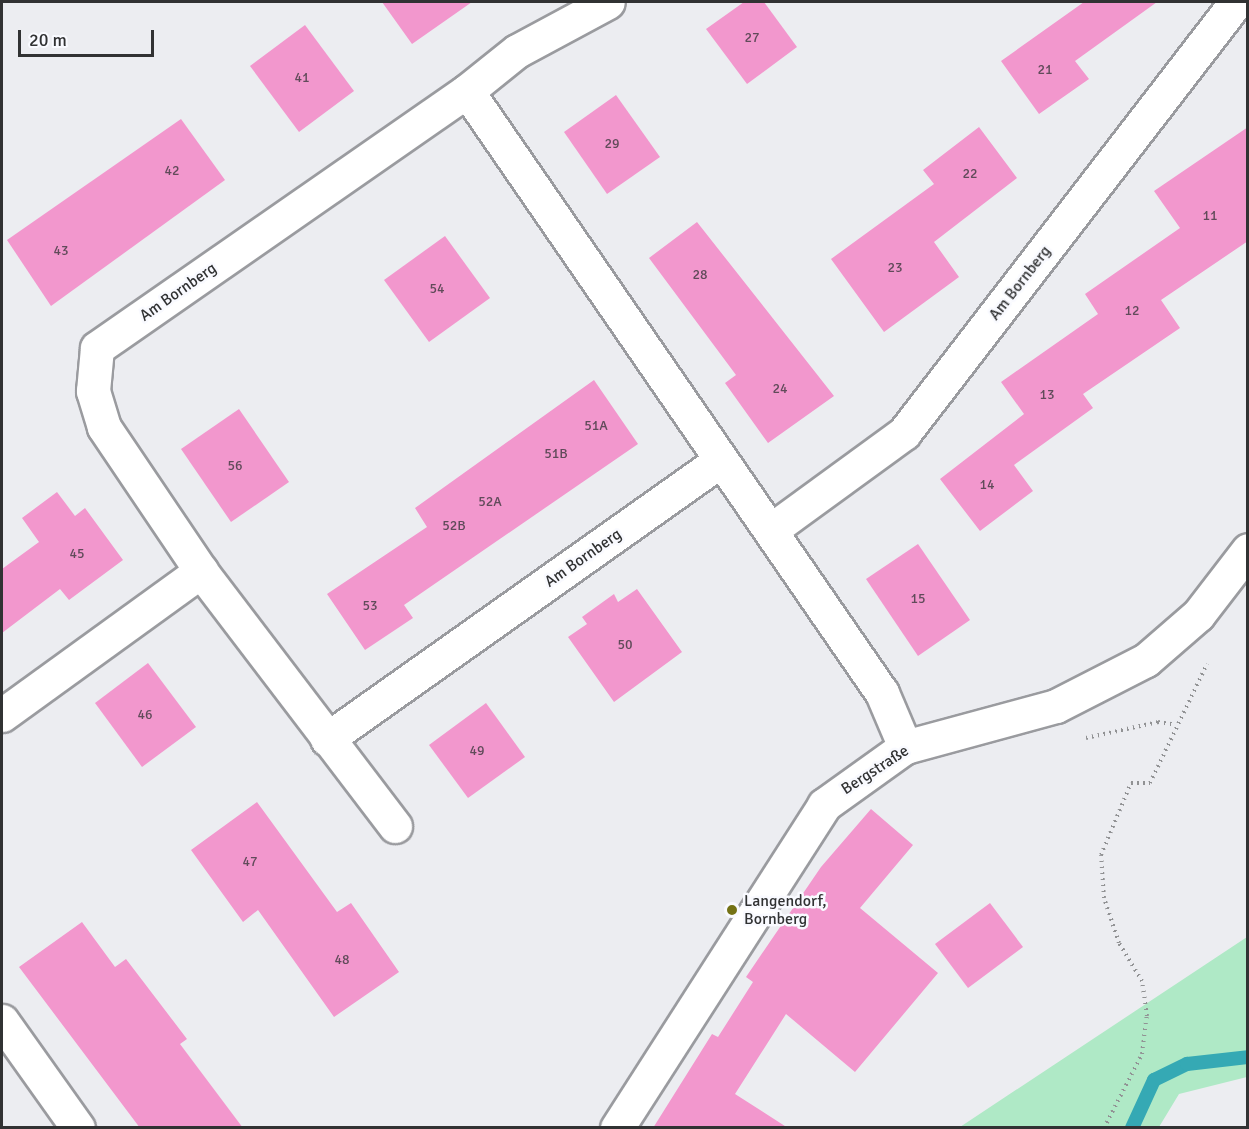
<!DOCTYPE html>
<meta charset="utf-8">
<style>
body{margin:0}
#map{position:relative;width:1249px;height:1129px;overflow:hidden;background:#ecedf1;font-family:Signika,sans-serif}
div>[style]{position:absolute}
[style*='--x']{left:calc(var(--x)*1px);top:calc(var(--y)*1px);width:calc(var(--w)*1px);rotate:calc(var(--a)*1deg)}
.green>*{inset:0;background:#afe9c6}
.stream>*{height:14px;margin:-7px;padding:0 7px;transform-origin:7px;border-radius:7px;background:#35a9b4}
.building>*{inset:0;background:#f297cd}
.path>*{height:4px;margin-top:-2px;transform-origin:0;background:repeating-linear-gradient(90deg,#919294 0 1.5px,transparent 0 6px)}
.roads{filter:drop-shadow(2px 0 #9a9b9f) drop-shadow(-2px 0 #9a9b9f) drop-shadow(0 2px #9a9b9f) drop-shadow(0 -2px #9a9b9f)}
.minor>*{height:33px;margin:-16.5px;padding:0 16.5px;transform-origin:16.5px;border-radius:16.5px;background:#fff}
.dots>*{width:16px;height:16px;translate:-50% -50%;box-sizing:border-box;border:3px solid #f9faff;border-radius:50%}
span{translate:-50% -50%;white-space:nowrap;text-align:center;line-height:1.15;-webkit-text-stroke:5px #f9faff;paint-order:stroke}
.number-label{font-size:14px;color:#614b5a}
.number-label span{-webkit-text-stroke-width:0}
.street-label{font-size:16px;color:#313233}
.poi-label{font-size:16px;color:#313233}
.left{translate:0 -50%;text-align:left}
.frame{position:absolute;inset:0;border:3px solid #313233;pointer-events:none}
.scale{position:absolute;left:18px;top:30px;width:136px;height:27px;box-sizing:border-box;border:3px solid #313233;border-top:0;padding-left:8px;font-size:18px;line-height:21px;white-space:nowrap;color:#313233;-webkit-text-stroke:4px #f9faff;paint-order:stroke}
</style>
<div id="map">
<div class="green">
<i style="clip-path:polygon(1247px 937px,1247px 1077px,1179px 1094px,1159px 1127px,960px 1127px)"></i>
</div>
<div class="stream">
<i style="--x:1132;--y:1128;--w:53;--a:-65.4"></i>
<i style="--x:1154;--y:1080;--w:37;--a:-26"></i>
<i style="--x:1187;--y:1064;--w:61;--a:-6.5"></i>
</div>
<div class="building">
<i style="clip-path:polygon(382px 2px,472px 2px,412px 44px)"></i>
<i style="clip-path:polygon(744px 2px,764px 2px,797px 47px,747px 84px,706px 29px)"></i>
<i style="clip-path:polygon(1084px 2px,1157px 2px,1075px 61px,1089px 79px,1039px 114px,1001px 61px)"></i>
<i style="clip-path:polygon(305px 25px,354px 91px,299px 132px,250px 66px)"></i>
<i style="clip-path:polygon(616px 95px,660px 157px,607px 194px,564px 132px)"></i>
<i style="clip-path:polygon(181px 119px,225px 180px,51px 306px,7px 240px)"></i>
<i style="clip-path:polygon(979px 127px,1017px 178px,934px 242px,959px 277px,884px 332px,831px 259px,934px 184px,923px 170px)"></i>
<i style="clip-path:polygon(1248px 127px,1248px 241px,1161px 300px,1180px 328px,1083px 394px,1093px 408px,1014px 465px,1033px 491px,980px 531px,940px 479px,1024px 414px,1001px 382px,1098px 314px,1085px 294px,1180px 228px,1154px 191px)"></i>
<i style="clip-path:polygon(697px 222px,834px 396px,768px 443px,725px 383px,736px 375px,649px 258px)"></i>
<i style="clip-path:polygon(445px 236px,490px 298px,429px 342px,384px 280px)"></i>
<i style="clip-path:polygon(594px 380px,638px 444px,404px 605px,413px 618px,365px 650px,327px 594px,427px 527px,415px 508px)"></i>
<i style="clip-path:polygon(239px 409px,289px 482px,231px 522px,181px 449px)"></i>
<i style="clip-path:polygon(57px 492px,75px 516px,85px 508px,123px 560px,69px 600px,60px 589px,2px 633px,2px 569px,39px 542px,22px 518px)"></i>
<i style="clip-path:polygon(918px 544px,970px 620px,918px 656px,866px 579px)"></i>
<i style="clip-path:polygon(637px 589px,682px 652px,614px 702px,568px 637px,587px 624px,582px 617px,614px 594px,618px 602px)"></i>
<i style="clip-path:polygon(148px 663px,196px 727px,142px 767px,95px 703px)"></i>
<i style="clip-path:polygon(486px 703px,525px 757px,468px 798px,429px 745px)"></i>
<i style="clip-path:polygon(257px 802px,337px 912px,351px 903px,399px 972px,334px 1017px,258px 910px,243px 922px,191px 850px)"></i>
<i style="clip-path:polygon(871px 809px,913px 845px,860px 908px,938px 973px,855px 1072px,786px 1014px,735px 1094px,788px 1128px,653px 1128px,712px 1034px,718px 1037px,753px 982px,746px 977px,821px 867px)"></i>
<i style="clip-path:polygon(990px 903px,1023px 947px,968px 988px,935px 944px)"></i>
<i style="clip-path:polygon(82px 922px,115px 967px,126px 959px,187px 1039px,180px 1044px,243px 1128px,140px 1128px,19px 967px)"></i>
</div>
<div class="path">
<i style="--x:1086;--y:738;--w:74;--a:-12.5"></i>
<i style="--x:1158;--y:722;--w:18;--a:9"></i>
<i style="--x:1104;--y:1128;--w:83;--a:-62.8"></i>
<i style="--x:1142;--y:1054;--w:38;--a:-83"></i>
<i style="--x:1147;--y:1016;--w:35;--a:-98"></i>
<i style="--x:1142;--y:981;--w:44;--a:-121.2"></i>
<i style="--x:1119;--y:943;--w:47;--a:-108.4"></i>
<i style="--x:1104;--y:898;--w:43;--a:-94"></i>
<i style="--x:1101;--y:855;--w:78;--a:-67.4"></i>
<i style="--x:1131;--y:783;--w:19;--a:0"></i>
<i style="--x:1150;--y:783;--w:132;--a:-64.4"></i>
</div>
<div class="roads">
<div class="minor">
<i style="--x:467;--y:91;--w:64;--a:-38.7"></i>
<i style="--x:517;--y:51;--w:103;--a:-28.3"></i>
<i style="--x:771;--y:530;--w:165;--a:-36.1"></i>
<i style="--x:904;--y:433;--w:544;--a:-52.39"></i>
<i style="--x:2;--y:715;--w:246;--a:-35.9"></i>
<i style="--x:327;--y:739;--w:483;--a:-35.3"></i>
<i style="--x:395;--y:826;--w:320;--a:-127.3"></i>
<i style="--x:201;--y:571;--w:174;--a:-124"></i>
<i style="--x:104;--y:427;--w:38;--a:-107"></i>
<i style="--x:93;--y:391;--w:43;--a:-84.7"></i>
<i style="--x:97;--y:348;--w:450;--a:-34.8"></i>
<i style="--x:467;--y:91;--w:731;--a:55.42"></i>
<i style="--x:882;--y:693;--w:59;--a:66.9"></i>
<i style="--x:2;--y:1021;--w:131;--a:54.6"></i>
<i style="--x:617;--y:1128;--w:384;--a:-57.3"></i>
<i style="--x:824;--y:805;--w:100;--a:-35.6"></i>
<i style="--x:905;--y:747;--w:156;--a:-15.2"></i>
<i style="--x:1056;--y:706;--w:101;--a:-27.1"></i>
<i style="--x:1146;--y:660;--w:69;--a:-40.9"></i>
<i style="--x:1198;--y:615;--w:82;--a:-52.4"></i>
</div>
</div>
<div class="dots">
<i style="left:732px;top:910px;background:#747215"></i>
</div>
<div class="number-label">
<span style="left:752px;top:38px">27</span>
<span style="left:1045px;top:70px">21</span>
<span style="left:302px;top:78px">41</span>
<span style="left:612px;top:144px">29</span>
<span style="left:172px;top:171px">42</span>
<span style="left:970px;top:174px">22</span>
<span style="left:1210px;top:216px">11</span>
<span style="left:61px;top:251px">43</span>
<span style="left:895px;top:268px">23</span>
<span style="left:700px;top:275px">28</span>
<span style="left:437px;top:289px">54</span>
<span style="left:1132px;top:311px">12</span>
<span style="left:780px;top:389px">24</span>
<span style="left:1047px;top:395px">13</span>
<span style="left:596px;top:426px">51A</span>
<span style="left:556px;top:454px">51B</span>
<span style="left:235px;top:466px">56</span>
<span style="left:987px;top:485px">14</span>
<span style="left:490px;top:502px">52A</span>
<span style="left:454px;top:526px">52B</span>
<span style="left:77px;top:554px">45</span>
<span style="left:918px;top:599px">15</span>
<span style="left:370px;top:606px">53</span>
<span style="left:625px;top:645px">50</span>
<span style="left:145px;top:715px">46</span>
<span style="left:477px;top:751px">49</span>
<span style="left:250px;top:862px">47</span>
<span style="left:342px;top:960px">48</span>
</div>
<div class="street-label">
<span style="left:1020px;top:283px;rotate:-52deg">Am Bornberg</span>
<span style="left:178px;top:292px;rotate:-35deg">Am Bornberg</span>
<span style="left:583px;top:558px;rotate:-35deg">Am Bornberg</span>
<span style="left:875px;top:770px;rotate:-33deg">Bergstraße</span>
</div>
<div class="poi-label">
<span class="left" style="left:744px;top:910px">Langendorf,<br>Bornberg</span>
</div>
<div class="frame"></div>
<div class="scale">20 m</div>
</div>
